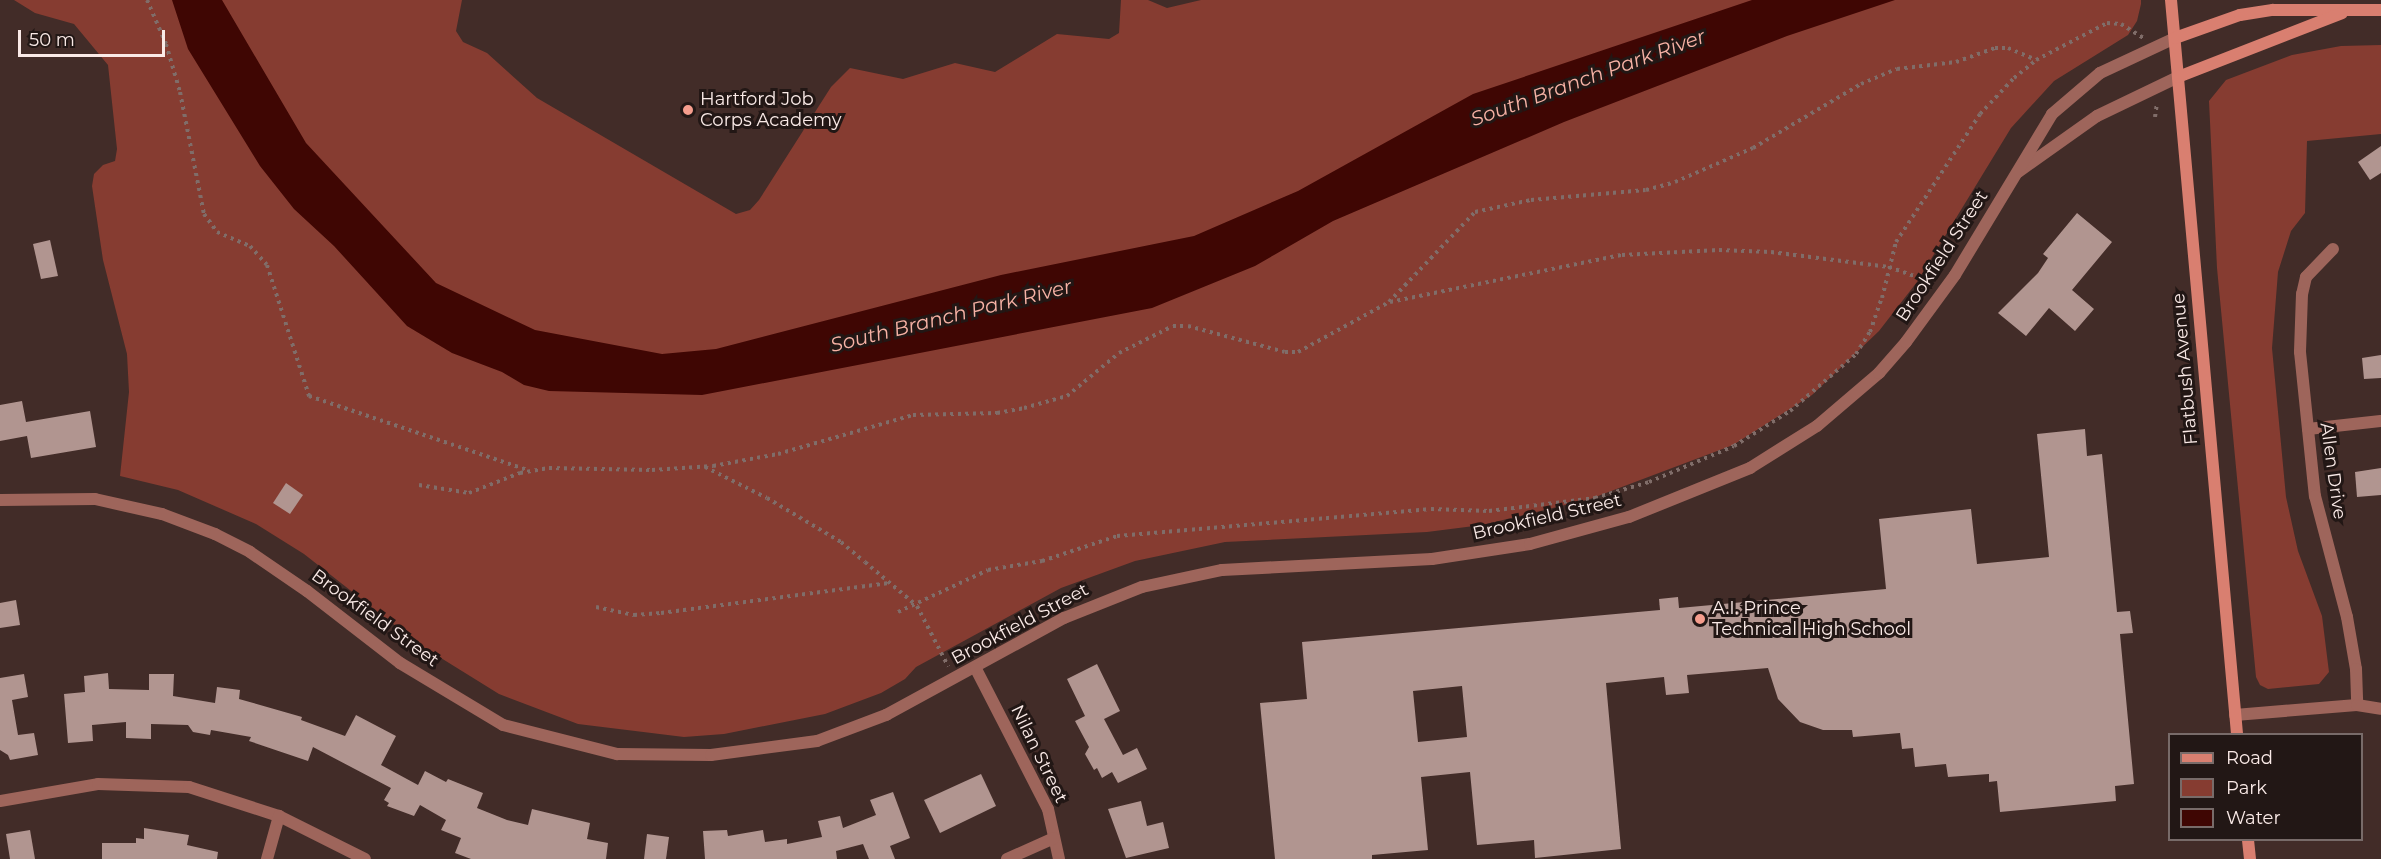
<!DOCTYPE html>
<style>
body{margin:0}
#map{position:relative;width:2381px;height:859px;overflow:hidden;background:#422c28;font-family:Montserrat,sans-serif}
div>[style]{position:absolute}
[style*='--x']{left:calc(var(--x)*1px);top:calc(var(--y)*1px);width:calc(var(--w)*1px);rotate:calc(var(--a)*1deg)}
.green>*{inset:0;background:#863c31}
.water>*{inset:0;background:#3f0603}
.building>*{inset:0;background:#b19590}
.path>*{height:4px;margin-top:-2px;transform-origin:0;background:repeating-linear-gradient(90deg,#806d69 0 3px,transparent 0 7.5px)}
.street>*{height:12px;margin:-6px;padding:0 6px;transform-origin:6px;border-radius:6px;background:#9e655b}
.secondary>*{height:12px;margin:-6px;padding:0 6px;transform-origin:6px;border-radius:6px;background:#d97f70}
.dots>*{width:16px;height:16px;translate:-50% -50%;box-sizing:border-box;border:3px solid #221715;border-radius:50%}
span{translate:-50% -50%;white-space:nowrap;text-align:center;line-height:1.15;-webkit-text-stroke:6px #221715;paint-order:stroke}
.poi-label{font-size:18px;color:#faeae7}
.left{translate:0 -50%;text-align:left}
.street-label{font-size:18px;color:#faeae7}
.water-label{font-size:20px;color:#f7b2a5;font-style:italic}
.legend{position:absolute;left:2168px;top:733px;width:195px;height:108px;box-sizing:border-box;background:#221715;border:2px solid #786b69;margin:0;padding:8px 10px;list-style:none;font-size:18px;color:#faeae7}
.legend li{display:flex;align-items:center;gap:12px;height:30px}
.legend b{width:30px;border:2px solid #786b69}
.scale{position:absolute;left:18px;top:30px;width:147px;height:27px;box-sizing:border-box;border:3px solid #faeae7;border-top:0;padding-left:8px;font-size:18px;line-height:21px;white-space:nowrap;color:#faeae7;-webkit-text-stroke:4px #221715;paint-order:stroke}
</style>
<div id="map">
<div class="green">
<i style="clip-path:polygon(14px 0,462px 0,456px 31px,463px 42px,487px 53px,537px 98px,736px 214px,750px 210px,759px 200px,831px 87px,850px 68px,903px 79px,955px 63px,995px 72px,1057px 34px,1109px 39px,1119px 33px,1121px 0,1148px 0,1167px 8px,1201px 0,2141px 0,2141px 4px,2137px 21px,2128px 35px,2054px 81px,2011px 128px,1917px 282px,1879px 331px,1812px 395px,1733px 445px,1590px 499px,1482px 525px,1427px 532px,1225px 542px,1135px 561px,1061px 588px,916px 667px,905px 679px,881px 693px,825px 714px,724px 734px,684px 737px,578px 724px,499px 694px,420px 645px,304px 554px,256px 524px,178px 490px,120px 476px,129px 392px,127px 354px,103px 260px,92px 186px,94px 174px,103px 165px,115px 161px,117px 149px,108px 65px,74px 24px,35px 13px)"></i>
<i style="clip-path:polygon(2381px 45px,2381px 134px,2307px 141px,2305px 213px,2291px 231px,2278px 272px,2272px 348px,2286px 497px,2298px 551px,2322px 616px,2329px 672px,2319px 684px,2268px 689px,2260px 685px,2256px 677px,2217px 268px,2209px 101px,2226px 80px,2292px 55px,2341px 46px)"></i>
</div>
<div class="water">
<i style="clip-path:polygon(172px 0,222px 0,306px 143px,436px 283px,535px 330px,662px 354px,716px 349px,1001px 275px,1194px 236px,1298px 191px,1473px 94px,1752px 0,1895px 0,1787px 36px,1564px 122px,1333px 221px,1255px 266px,1152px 308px,702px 395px,549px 391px,524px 385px,502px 372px,452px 353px,407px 326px,334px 246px,294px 209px,260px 166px,188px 49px)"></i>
</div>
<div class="building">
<i style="clip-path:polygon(2381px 146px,2381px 173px,2370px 180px,2358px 162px)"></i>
<i style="clip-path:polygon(2077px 213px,2112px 242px,2072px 290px,2094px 309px,2075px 331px,2049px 308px,2026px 336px,1998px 313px,2038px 273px,2048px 258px,2043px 254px)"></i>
<i style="clip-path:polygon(50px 240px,58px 276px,41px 279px,33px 244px)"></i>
<i style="clip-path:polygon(2381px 355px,2381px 378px,2364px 379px,2362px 358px)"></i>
<i style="clip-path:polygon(22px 401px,26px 422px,90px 411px,96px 447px,31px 458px,27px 436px,0 441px,0 405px)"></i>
<i style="clip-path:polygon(evenodd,2085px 429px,2087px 456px,2102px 454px,2117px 612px,2130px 611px,2133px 633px,2120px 634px,2134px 784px,2115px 786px,2116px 801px,2000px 812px,1997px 781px,1989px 782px,1989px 774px,1948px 777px,1946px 764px,1915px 767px,1913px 748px,1902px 749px,1900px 733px,1853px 737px,1852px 730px,1823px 730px,1800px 722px,1778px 699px,1768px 668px,1687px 675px,1689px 693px,1666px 695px,1664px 677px,1606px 683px,1621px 849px,1535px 858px,1534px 840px,1477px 845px,1470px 772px,1421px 777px,1428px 850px,1372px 855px,1372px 859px,1275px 859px,1260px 703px,1307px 699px,1302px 642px,1660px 610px,1659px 599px,1678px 597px,1679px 608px,1886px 589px,1879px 519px,1971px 509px,1977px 564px,2049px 557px,2037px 434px,2085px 429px,1462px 686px,1467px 737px,1418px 742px,1413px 691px,1462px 686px)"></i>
<i style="clip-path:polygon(2381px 468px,2381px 495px,2357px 497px,2355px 472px)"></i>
<i style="clip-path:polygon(286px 483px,303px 495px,290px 514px,273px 503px)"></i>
<i style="clip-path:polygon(16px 600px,20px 625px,0 628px,0 603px)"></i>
<i style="clip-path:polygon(1097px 664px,1120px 711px,1104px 719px,1123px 755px,1137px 748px,1147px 769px,1118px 783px,1112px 772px,1102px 778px,1097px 768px,1094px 770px,1085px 754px,1089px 747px,1075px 721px,1085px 716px,1067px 679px)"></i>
<i style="clip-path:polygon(108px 673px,109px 689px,149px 690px,149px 674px,174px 674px,173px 696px,215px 703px,217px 687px,240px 690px,239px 699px,302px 717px,301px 720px,345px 736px,356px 715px,396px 736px,381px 765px,418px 785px,425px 771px,446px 782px,448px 779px,483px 793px,477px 808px,507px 820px,528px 825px,532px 809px,590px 823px,587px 839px,608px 843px,606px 859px,471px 859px,455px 853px,461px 838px,441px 830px,446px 820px,420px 805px,414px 816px,387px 806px,389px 803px,384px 800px,391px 788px,313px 747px,308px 761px,249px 741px,251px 737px,211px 730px,210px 735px,193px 732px,188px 725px,151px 724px,151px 739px,126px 738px,126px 722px,92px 725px,93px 741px,68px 743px,64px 694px,85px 692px,84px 676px)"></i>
<i style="clip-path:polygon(24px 674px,28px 697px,12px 700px,18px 735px,34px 733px,38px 755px,10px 760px,8px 755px,0 750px,0 678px)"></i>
<i style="clip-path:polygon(981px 774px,996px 806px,940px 833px,924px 800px)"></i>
<i style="clip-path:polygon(893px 792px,910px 838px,890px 846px,895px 859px,869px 859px,863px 844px,836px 851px,837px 859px,705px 859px,703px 831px,727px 830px,728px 836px,763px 830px,765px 842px,787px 839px,787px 844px,822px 837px,818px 821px,840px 816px,843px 828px,876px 815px,870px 800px)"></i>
<i style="clip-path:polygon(1141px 801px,1147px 826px,1163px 822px,1169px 848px,1126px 858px,1108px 809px)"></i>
<i style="clip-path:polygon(144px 828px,189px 835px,187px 845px,218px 852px,217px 859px,102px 859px,102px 843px,136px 843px,136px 838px,144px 839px)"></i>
<i style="clip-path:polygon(30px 830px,35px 859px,10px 859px,6px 834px)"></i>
<i style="clip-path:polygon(647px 834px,669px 837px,666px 859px,644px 859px)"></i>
</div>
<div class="path">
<i style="--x:147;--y:0;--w:48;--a:66.6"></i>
<i style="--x:166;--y:44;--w:50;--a:73.7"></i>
<i style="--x:180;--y:92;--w:124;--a:78.9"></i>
<i style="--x:204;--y:214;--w:22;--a:54"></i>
<i style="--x:217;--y:232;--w:36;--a:23"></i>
<i style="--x:250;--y:246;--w:25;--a:48"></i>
<i style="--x:267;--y:265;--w:138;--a:72.2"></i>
<i style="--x:309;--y:396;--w:231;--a:18.7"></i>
<i style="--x:2155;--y:117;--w:14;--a:-82"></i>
<i style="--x:1390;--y:302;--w:237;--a:-11.5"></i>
<i style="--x:1622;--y:255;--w:97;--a:-3"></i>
<i style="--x:1719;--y:250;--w:52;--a:2.2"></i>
<i style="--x:1771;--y:252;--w:119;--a:7.2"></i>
<i style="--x:1889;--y:267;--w:45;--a:19.7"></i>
<i style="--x:705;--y:467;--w:69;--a:26.6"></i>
<i style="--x:767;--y:498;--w:86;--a:30.7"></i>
<i style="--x:841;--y:542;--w:31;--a:40"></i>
<i style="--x:865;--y:562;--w:68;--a:40.2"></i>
<i style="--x:917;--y:606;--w:68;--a:62.7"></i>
<i style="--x:419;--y:485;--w:51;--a:9.1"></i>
<i style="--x:469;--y:493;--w:55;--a:-21.4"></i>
<i style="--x:520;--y:473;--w:29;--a:-10"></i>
<i style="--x:549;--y:468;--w:103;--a:1.1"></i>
<i style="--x:652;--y:470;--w:61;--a:-3.8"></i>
<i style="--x:713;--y:466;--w:66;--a:-10.5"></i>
<i style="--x:778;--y:454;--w:141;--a:-16.1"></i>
<i style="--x:913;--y:415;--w:84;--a:-1.4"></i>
<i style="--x:997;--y:413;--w:27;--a:-10"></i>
<i style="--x:1024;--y:408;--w:45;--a:-15.6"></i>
<i style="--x:1067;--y:396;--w:67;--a:-39.6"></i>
<i style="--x:1119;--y:353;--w:60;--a:-26.6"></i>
<i style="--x:1173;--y:326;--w:15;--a:0"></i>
<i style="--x:1188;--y:326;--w:100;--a:15"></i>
<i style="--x:1285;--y:352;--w:13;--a:0"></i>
<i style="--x:1298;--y:352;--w:104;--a:-28.8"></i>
<i style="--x:1389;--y:302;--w:124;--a:-46.3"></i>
<i style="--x:1475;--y:212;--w:57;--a:-12.1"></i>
<i style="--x:1531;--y:200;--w:115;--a:-5"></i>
<i style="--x:1646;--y:190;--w:30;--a:-15"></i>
<i style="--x:1675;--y:182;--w:85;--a:-23.6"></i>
<i style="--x:1753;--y:148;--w:126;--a:-30.7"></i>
<i style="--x:1861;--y:84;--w:39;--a:-23"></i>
<i style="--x:1897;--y:69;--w:59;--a:-6.8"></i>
<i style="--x:1956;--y:62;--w:41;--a:-19.7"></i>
<i style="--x:1995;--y:48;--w:13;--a:0"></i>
<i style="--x:2008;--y:48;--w:30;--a:23"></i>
<i style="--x:596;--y:607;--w:39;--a:12"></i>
<i style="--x:634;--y:615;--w:27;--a:-4"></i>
<i style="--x:661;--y:613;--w:230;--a:-7.5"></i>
<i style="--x:898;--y:612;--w:99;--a:-25"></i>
<i style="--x:988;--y:570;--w:55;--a:-9.5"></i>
<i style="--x:1042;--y:561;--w:79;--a:-18.4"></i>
<i style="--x:1117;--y:536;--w:315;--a:-4.9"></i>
<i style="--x:1431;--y:509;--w:58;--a:2"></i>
<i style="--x:1489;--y:511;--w:107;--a:-7"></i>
<i style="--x:1595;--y:498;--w:56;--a:-16.5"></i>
<i style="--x:1649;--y:482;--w:92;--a:-23"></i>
<i style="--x:1734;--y:446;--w:66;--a:-32"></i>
<i style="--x:1790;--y:411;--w:87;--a:-40.8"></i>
<i style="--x:1856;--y:354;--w:26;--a:-58"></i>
<i style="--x:1870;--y:332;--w:36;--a:-71"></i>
<i style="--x:1882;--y:298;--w:58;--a:-76"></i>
<i style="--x:1896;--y:242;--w:153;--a:-56.7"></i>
<i style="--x:1980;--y:114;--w:50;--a:-46.6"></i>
<i style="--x:2014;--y:78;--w:28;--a:-39"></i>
<i style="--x:2036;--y:60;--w:80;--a:-27.5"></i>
<i style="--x:2107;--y:23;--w:14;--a:4"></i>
<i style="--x:2121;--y:24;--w:26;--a:32"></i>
</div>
<div class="street">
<i style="--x:2018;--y:172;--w:97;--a:-35.3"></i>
<i style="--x:2097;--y:116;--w:90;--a:-25.7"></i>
<i style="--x:2333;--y:249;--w:39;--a:134"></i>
<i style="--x:2306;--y:277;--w:17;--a:103"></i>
<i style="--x:2302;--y:294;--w:58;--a:92"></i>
<i style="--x:2300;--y:352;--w:145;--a:84.1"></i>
<i style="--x:2315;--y:496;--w:125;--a:75.2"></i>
<i style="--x:2347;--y:617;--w:53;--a:80.2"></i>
<i style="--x:2356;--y:669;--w:36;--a:88"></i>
<i style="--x:2308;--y:429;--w:73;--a:-6.3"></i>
<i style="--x:0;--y:500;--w:95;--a:-0.6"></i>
<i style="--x:95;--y:499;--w:69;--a:12.6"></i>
<i style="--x:162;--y:514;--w:57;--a:20.7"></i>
<i style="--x:215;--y:534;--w:39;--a:27"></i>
<i style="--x:250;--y:552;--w:69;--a:34.4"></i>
<i style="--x:307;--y:591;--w:118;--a:37.7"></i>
<i style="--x:400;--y:663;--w:120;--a:31"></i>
<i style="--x:503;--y:725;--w:118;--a:14.3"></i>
<i style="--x:617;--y:754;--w:94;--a:0.6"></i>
<i style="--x:711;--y:755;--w:107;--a:-7.5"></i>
<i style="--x:817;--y:741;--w:74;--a:-20.6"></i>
<i style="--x:886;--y:715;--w:203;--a:-28.6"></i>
<i style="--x:1064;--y:618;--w:84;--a:-21.7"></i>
<i style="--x:1142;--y:587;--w:82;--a:-12"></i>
<i style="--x:1222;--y:570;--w:210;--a:-3"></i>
<i style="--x:1432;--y:559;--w:99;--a:-8.7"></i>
<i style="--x:1530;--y:544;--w:103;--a:-15.3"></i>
<i style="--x:1629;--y:517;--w:131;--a:-22"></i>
<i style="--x:1750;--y:468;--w:79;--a:-32.1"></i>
<i style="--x:1817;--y:426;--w:82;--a:-40.5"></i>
<i style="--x:1879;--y:373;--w:41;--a:-48.9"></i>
<i style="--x:1906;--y:342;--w:83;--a:-53.8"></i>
<i style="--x:1955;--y:275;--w:188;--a:-58.9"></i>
<i style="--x:2052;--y:114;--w:63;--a:-40.5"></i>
<i style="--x:2100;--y:73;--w:83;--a:-25"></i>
<i style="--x:976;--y:669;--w:157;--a:62.8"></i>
<i style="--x:1048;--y:809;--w:51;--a:77.6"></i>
<i style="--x:2235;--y:715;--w:122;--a:-4.7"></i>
<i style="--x:2357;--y:705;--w:24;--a:9"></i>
<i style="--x:0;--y:801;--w:99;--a:-9.8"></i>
<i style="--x:98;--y:784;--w:91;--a:1.9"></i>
<i style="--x:189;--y:787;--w:95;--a:17.9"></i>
<i style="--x:279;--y:816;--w:96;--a:26.6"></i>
<i style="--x:267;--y:859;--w:45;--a:-74.4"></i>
<i style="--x:1007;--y:859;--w:51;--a:-24.1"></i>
</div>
<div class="secondary">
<i style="--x:2171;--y:0;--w:737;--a:84.86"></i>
<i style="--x:2175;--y:38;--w:69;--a:-19.5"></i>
<i style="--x:2240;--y:15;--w:33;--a:-9"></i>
<i style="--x:2273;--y:10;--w:108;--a:0"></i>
<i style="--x:2178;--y:77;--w:176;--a:-21.3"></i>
<i style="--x:2248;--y:840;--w:19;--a:84"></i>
</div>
<div class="dots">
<i style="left:688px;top:110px;background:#f59d8d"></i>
<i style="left:1700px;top:619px;background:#f59d8d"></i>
</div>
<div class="poi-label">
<span class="left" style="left:700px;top:110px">Hartford Job<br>Corps Academy</span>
<span class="left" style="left:1712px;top:619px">A.I. Prince<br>Technical High School</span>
</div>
<div class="street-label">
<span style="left:1942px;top:256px;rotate:-57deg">Brookfield Street</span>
<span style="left:2185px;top:369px;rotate:-95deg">Flatbush Avenue</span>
<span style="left:2333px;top:471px;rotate:82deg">Allen Drive</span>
<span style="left:1547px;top:517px;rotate:-13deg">Brookfield Street</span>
<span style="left:375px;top:618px;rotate:36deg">Brookfield Street</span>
<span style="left:1020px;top:624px;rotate:-28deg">Brookfield Street</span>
<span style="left:1039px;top:754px;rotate:64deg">Nilan Street</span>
</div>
<div class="water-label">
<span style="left:1588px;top:78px;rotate:-20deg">South Branch Park River</span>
<span style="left:951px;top:316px;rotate:-14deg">South Branch Park River</span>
</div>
<ul class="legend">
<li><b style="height:8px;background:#d97f70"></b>Road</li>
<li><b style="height:16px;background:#863c31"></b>Park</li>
<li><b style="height:16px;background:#3f0603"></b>Water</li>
</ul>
<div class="scale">50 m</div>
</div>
